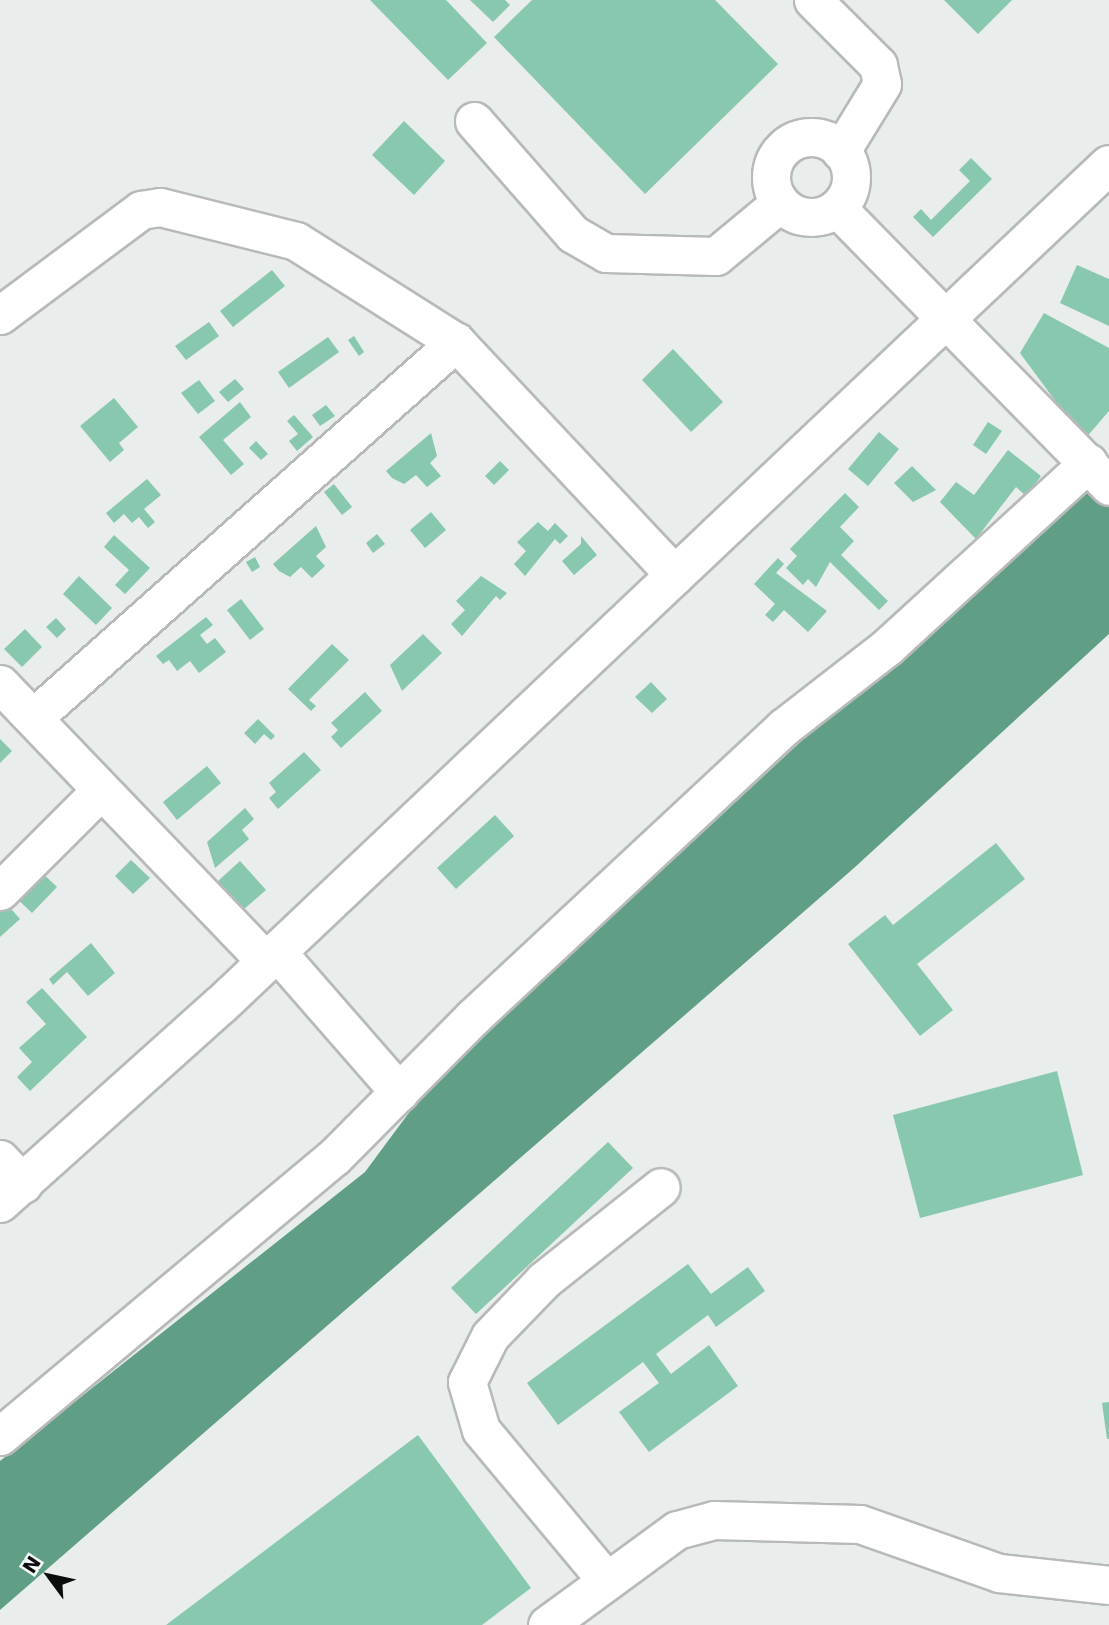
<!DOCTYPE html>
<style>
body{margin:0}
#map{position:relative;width:1109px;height:1625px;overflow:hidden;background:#e9edeb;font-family:"DejaVu Sans",sans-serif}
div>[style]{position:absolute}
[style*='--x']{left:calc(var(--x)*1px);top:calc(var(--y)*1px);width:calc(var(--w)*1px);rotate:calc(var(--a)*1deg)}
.water>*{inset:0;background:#609e86}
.building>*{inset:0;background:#88c8ae}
.roads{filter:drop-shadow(2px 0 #b7bab9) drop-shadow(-2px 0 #b7bab9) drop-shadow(0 2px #b7bab9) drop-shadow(0 -2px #b7bab9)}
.minor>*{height:37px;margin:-18.5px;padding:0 18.5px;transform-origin:18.5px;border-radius:18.5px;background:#fff}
.minor>.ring{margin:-18.5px;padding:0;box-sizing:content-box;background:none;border:37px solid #fff;border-radius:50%}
.major>*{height:38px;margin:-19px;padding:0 19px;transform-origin:19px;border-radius:19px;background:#fff}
span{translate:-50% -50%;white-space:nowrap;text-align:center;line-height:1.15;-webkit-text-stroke:6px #f6faf9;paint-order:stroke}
.north{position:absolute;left:14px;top:1541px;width:70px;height:70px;-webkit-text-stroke:5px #f6faf9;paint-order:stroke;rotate:303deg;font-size:19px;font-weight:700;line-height:28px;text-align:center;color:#0b0c0c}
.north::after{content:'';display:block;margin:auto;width:24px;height:32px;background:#0b0c0c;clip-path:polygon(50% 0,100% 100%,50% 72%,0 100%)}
</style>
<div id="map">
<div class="water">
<i style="clip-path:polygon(1109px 456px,1109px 634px,854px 868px,0 1610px,0 1461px,365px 1172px,428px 1087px)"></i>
</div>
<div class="building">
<i style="clip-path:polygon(370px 0,446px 0,487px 43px,448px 80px)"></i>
<i style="clip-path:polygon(470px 0,505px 0,510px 5px,493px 22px)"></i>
<i style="clip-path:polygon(532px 0,715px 0,778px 64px,645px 194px,494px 37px)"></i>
<i style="clip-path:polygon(944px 0,1012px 0,978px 34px)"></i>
<i style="clip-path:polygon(404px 121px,445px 161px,414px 195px,372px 155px)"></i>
<i style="clip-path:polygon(971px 158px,992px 179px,933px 237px,913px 217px,921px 209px,931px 220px,970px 181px,959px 170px)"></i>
<i style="clip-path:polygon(1077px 265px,1109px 279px,1109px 326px,1060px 303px)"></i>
<i style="clip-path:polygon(272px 270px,285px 286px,233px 327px,220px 311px)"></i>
<i style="clip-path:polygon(1044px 313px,1109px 348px,1109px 411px,1084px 440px,1020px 353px)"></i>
<i style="clip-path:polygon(209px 322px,219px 336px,186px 360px,175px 346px)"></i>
<i style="clip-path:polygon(354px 336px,364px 352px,359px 356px,348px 340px)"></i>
<i style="clip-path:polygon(328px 337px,339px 352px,289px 388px,278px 372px)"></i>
<i style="clip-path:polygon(673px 349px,723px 402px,691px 432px,642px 380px)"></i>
<i style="clip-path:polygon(235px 379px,244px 389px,228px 402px,219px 392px)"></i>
<i style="clip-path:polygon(199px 380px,215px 401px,198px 414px,181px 393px)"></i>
<i style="clip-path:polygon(114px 398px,138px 427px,119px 443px,124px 450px,110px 462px,80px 426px)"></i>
<i style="clip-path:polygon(240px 402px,251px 417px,223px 440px,244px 464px,231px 475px,199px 437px)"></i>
<i style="clip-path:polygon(326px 405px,335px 416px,320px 426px,312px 415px)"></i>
<i style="clip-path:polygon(294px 415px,313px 437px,297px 451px,289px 441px,298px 434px,287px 421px)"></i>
<i style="clip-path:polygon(988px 422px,1002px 431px,986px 454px,973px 445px)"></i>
<i style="clip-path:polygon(879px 432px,899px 449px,868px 486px,848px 469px)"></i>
<i style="clip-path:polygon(431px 433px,437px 456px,430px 463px,441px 476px,427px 487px,416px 475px,404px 484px,392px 478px,386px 471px)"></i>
<i style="clip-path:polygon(256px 441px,268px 454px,261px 460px,249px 448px)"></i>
<i style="clip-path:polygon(1008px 450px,1041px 476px,1026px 496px,1016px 487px,976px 539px,940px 502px,956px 482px,974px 495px)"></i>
<i style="clip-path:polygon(500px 461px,509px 470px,494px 485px,485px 476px)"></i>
<i style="clip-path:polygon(912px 466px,936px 490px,913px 502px,894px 483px)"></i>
<i style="clip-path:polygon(147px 479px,161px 495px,144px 509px,155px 522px,148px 528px,139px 517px,132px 523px,124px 514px,114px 523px,106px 513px)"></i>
<i style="clip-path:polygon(334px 484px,352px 507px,342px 515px,324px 492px)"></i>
<i style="clip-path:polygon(845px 493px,859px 507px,840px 527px,854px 541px,841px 555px,888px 601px,879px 610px,830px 562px,816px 587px,808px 579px,803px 585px,786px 568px,797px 556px,790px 549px)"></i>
<i style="clip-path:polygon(431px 512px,446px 530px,425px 548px,410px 530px)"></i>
<i style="clip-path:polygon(538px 522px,548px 531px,555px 523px,568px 536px,560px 544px,555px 539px,525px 576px,514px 564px,526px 551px,517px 542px)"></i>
<i style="clip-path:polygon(316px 526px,326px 547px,316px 556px,325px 566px,312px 578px,301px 567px,290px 577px,279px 571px,273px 564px)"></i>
<i style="clip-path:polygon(377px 534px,385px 544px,373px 553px,366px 543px)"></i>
<i style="clip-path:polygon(114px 535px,150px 568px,125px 594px,115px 585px,129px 570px,104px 547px)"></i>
<i style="clip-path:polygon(581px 536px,597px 555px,574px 575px,562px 561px,581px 544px)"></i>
<i style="clip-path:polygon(255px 557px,260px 567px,252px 572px,246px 562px)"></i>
<i style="clip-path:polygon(778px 558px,784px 564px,776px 573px,827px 611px,808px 632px,784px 610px,773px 622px,765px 615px,775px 604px,754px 584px)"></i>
<i style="clip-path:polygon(79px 576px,112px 608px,96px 625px,63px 594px)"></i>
<i style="clip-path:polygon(481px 576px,507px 593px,500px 600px,496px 596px,462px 636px,451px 624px,465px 610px,456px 601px)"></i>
<i style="clip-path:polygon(241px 599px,264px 629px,250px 640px,227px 610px)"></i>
<i style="clip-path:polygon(206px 617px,213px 625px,200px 635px,207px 644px,215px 638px,226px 652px,199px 673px,190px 661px,177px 671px,169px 660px,163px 664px,156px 656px)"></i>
<i style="clip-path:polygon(56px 618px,66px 629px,57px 638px,46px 627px)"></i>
<i style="clip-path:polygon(25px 629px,42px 647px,22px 667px,4px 649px)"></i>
<i style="clip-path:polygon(423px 634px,442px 653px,402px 691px,390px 665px)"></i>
<i style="clip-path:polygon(332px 644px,349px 660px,309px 700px,316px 706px,311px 711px,288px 689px)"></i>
<i style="clip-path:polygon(651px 682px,667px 699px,652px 713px,635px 697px)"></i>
<i style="clip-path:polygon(365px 692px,382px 711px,341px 748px,331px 737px,338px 730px,331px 723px)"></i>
<i style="clip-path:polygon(258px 719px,275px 736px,271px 740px,264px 734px,255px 744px,244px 733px)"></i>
<i style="clip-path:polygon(0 739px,12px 751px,0 763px)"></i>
<i style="clip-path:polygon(304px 752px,321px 770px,278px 809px,269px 798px,276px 792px,269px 783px)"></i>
<i style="clip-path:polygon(207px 766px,221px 783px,177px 820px,163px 802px)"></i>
<i style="clip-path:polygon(245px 808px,254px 819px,242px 830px,249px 839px,215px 868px,207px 842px)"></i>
<i style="clip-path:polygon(495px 815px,514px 836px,456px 889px,437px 868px)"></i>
<i style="clip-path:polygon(996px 843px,1025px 879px,917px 964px,953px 1010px,920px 1036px,848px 944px,885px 915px,893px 925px)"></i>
<i style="clip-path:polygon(131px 860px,150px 878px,133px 894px,115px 876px)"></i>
<i style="clip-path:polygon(240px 861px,266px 890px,243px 910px,217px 882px)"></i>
<i style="clip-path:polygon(36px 867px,57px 887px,32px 913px,11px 893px)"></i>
<i style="clip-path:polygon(5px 902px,20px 919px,0 937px,0 906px)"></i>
<i style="clip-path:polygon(91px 943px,115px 973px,88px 996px,67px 972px,53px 985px,49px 979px)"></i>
<i style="clip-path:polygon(42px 988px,87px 1037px,30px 1091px,17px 1077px,32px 1062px,19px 1048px,46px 1024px,26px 1002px)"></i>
<i style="clip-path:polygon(1057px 1071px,1083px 1175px,920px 1218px,893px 1115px)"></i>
<i style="clip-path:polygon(608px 1142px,633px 1168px,476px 1314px,451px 1288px)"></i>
<i style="clip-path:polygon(688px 1264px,711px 1294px,748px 1267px,765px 1291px,716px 1327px,708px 1315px,656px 1354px,671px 1374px,709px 1345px,738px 1386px,649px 1452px,619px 1412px,659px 1383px,643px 1362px,558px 1425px,527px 1383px)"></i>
<i style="clip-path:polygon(1109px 1402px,1109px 1439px,1107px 1439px,1102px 1403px)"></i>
<i style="clip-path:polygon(418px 1435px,531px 1588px,482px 1625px,166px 1625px)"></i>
</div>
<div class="roads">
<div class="minor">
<i style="--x:813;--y:0;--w:92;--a:45"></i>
<i style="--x:878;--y:65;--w:19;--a:78"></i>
<i style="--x:882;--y:84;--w:79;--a:121.5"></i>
<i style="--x:474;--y:121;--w:150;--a:48.8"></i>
<i style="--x:573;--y:234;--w:38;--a:30"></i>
<i style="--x:606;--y:253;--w:110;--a:1.6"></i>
<i style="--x:716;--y:256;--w:83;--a:-39.6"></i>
<i class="ring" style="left:771px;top:137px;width:43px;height:43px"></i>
<i style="--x:837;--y:208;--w:389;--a:45.6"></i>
<i style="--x:0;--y:315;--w:176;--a:-36.7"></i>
<i style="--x:141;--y:210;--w:19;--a:-9"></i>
<i style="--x:160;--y:207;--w:140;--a:14"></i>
<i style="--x:296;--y:241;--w:189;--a:32.3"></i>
<i style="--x:456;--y:342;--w:320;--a:46.8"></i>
<i style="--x:0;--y:684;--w:385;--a:46.2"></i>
<i style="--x:34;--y:717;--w:565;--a:-41.63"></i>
<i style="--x:0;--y:891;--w:141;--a:-45"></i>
<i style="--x:277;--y:952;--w:186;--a:48.9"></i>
<i style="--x:0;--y:1159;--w:34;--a:47"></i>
<i style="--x:0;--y:1436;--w:435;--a:-39.9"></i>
<i style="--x:334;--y:1157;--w:197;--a:-45.2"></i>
<i style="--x:473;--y:1017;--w:425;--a:-43"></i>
<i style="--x:784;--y:727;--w:130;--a:-37.8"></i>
<i style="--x:887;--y:647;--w:273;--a:-42.5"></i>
<i style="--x:606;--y:1580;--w:195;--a:-129.8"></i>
<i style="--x:481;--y:1430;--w:50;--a:-106.3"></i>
<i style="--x:467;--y:1382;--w:51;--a:-63.4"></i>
<i style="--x:490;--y:1336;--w:78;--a:-46"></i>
<i style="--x:544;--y:1280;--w:149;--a:-38.5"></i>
<i style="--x:547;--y:1625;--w:161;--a:-36.2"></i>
<i style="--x:677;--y:1530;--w:38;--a:-15"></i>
<i style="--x:714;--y:1520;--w:146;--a:1.6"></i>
<i style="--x:860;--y:1524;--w:147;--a:19.4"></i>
<i style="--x:999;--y:1573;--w:111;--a:6.2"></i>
</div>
<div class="major">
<i style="--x:0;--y:1203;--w:297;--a:-41.9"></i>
<i style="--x:221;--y:1005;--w:1222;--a:-43.41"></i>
</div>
</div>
<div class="north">N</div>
</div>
